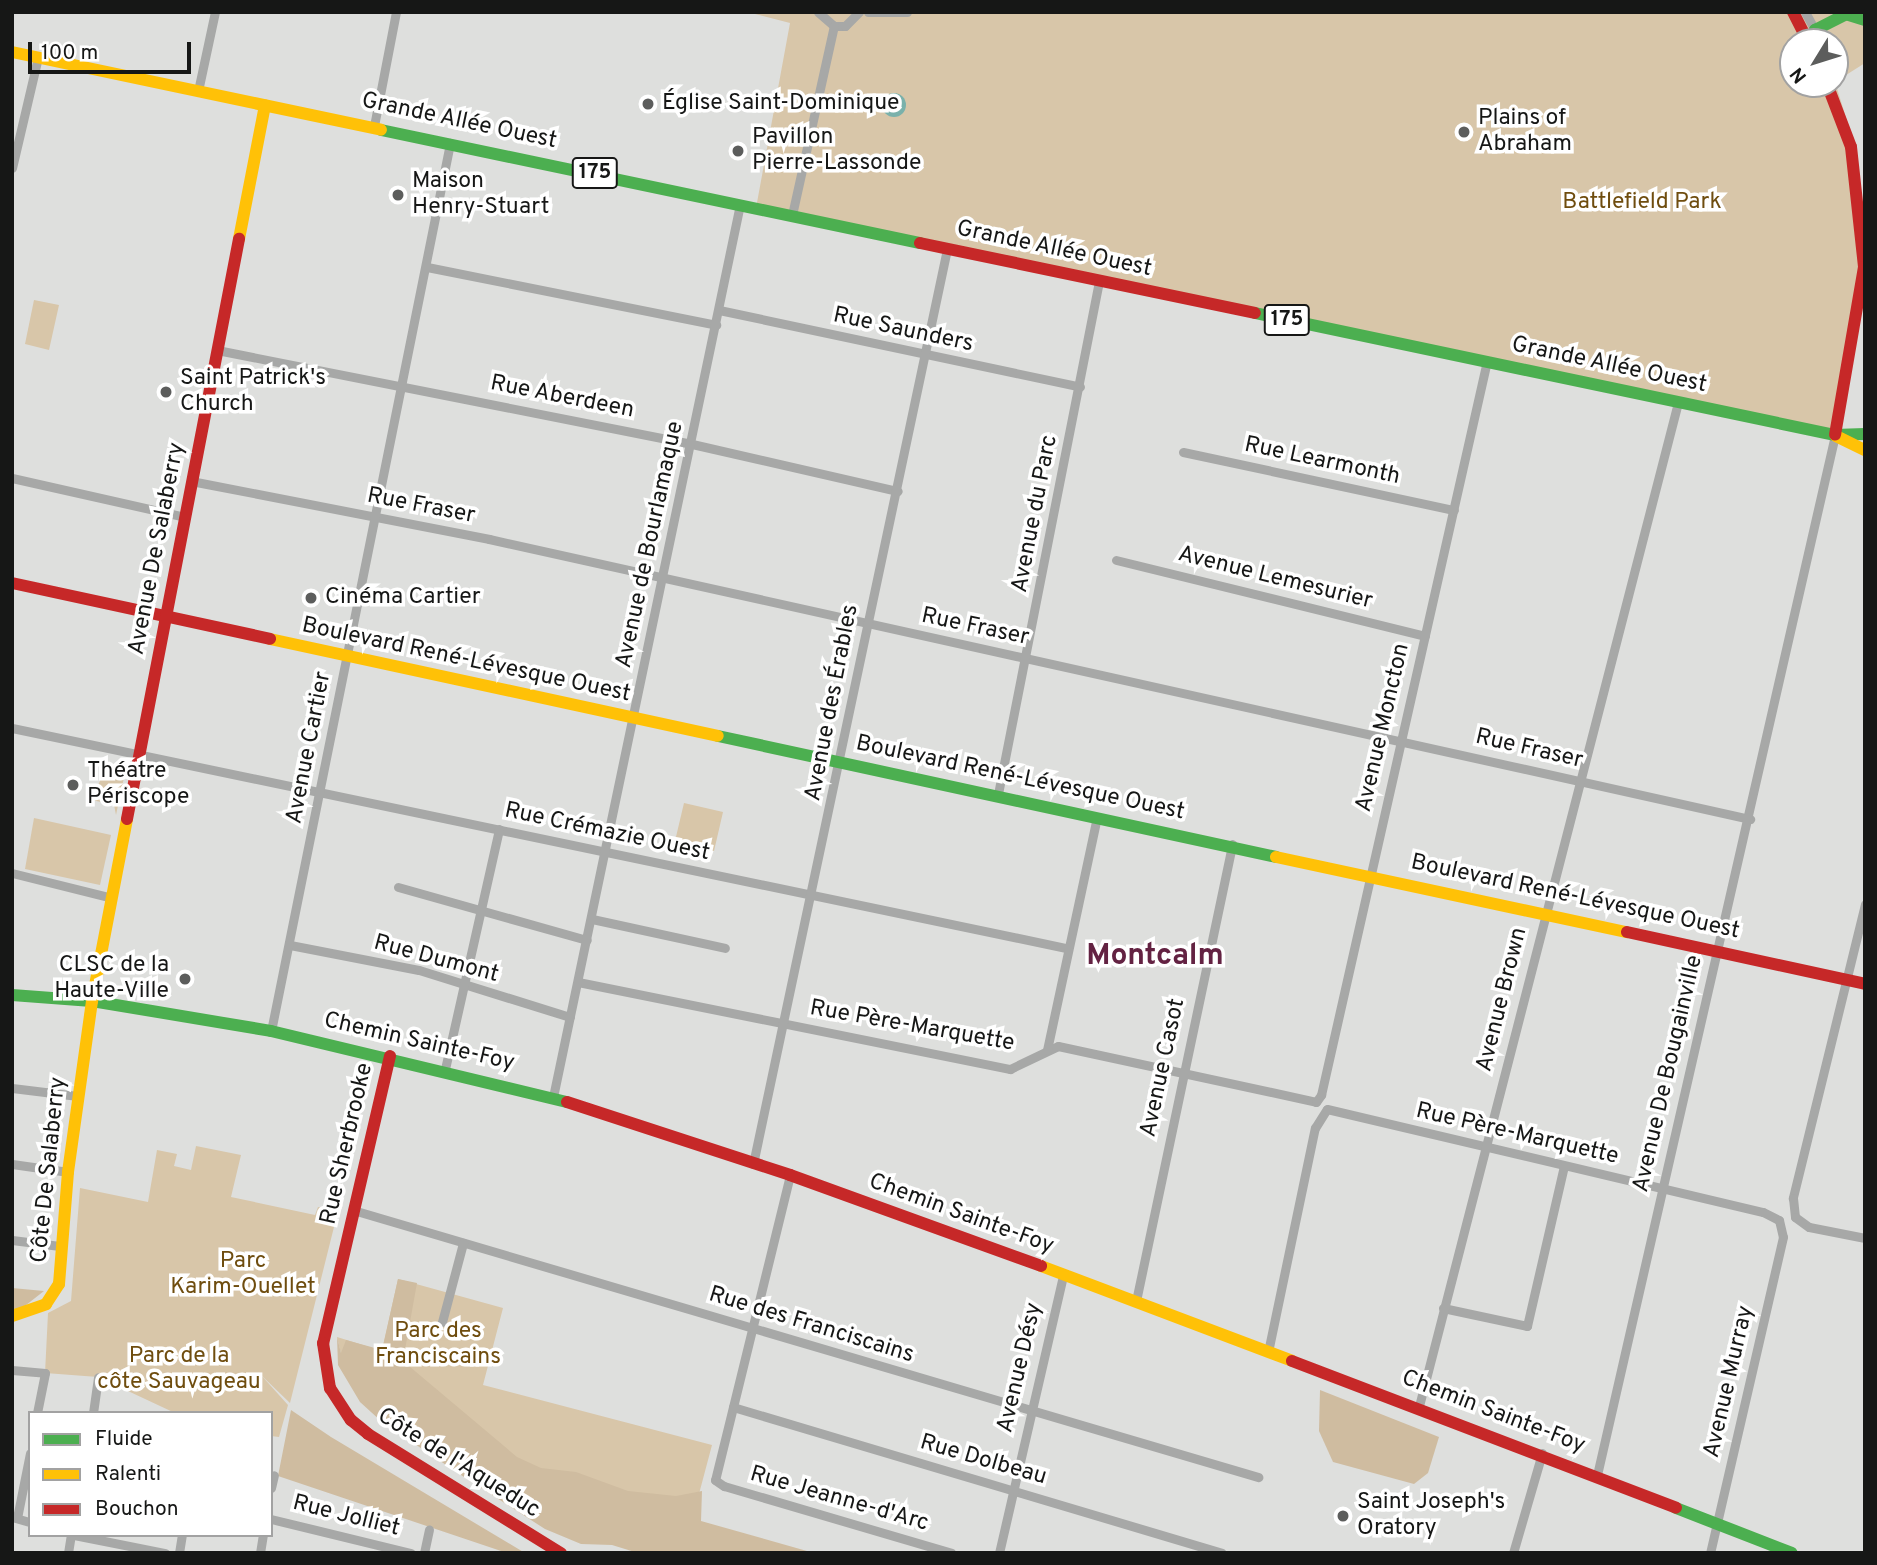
<!DOCTYPE html>
<meta charset="utf-8">
<style>
body{margin:0}
#map{position:relative;width:1877px;height:1565px;overflow:hidden;background:#dedfdd;font-family:Overpass,sans-serif}
div>[style]{position:absolute}
[style*='--x']{left:calc(var(--x)*1px);top:calc(var(--y)*1px);width:calc(var(--w)*1px);rotate:calc(var(--a)*1deg)}
.green>*{inset:0;background:#d8c6a9}
.forest>*{inset:0;background:#cfbca0}
.water>*{inset:0;background:#7ab1ab}
.round{border-radius:50%}
.street>*{height:9px;margin:-4.5px;padding:0 4.5px;transform-origin:4.5px;border-radius:4.5px;background:#a7a8a7}
.fast>*{height:12px;margin:-6px;padding:0 6px;transform-origin:6px;border-radius:6px;background:#4caf50}
.slow>*{height:12px;margin:-6px;padding:0 6px;transform-origin:6px;border-radius:6px;background:#ffc107}
.jam>*{height:12px;margin:-6px;padding:0 6px;transform-origin:6px;border-radius:6px;background:#c62828}
.dots>*{width:19px;height:19px;translate:-50% -50%;box-sizing:border-box;border:4px solid #fff;border-radius:50%}
span{translate:-50% -50%;white-space:nowrap;text-align:center;line-height:1.15;-webkit-text-stroke:7px #fff;paint-order:stroke}
.shield-label span{padding:2px 5px;background:#fff;border:2px solid;border-radius:5px;-webkit-text-stroke-width:0}
.shield-label{font-size:21px;color:#161716;font-weight:700}
.poi-label{font-size:23px;color:#161716}
.left{translate:0 -50%;text-align:left}
.right{translate:-100% -50%;text-align:right}
.street-label{font-size:23px;color:#161716}
.park-label{font-size:23px;color:#6f4d0f}
.district-label{font-size:30px;color:#632242;font-weight:700}
.frame{position:absolute;inset:0;border:14px solid #161716;pointer-events:none}
.legend{position:absolute;left:28px;top:1411px;width:245px;height:126px;box-sizing:border-box;background:#fff;border:2px solid #a2a2a2;margin:0;padding:9px 12px;list-style:none;font-size:21px;color:#161716}
.legend li{display:flex;align-items:center;gap:14px;height:35px}
.legend b{width:35px;border:2px solid #a2a2a2}
.north{position:absolute;left:1779px;top:28px;width:70px;height:70px;box-sizing:border-box;background:#fff;border:2px solid #a2a2a2;border-radius:50%;rotate:232deg;font-size:19px;font-weight:700;line-height:28px;text-align:center;color:#161716}
.north::after{content:'';display:block;margin:auto;width:24px;height:32px;background:#5c5d5c;clip-path:polygon(50% 0,100% 100%,50% 72%,0 100%)}
.scale{position:absolute;left:28px;top:42px;width:163px;height:32px;box-sizing:border-box;border:4px solid #161716;border-top:0;padding-left:9px;font-size:21px;line-height:24px;white-space:nowrap;color:#161716;-webkit-text-stroke:5px #fff;paint-order:stroke}
</style>
<div id="map">
<div class="green">
<i style="clip-path:polygon(evenodd,747px 12px,1865px 12px,1865px 63px,1835px 82px,1857px 153px,1865px 244px,1830px 437px,756px 208px,790px 23px,747px 12px,1793px 42px,1835px 42px,1835px 84px,1793px 84px,1793px 42px)"></i>
<i style="clip-path:polygon(34px 300px,59px 305px,49px 350px,25px 344px)"></i>
<i style="clip-path:polygon(117px 764px,126px 768px,116px 815px,114px 805px,92px 800px,104px 771px,115px 773px)"></i>
<i style="clip-path:polygon(684px 803px,723px 812px,714px 851px,675px 841px)"></i>
<i style="clip-path:polygon(34px 818px,111px 835px,100px 885px,25px 869px)"></i>
<i style="clip-path:polygon(196px 1146px,241px 1155px,231px 1197px,315px 1215px,318px 1207px,338px 1211px,290px 1403px,261px 1375px,288px 1405px,279px 1437px,271px 1436px,271px 1413px,175px 1413px,98px 1377px,45px 1373px,48px 1313px,71px 1301px,80px 1188px,148px 1202px,157px 1150px,177px 1154px,174px 1166px,191px 1170px)"></i>
<i style="clip-path:polygon(398px 1279px,503px 1308px,483px 1385px,712px 1445px,695px 1509px,532px 1468px,341px 1354px,337px 1337px,382px 1351px)"></i>
</div>
<div class="forest">
<i style="clip-path:polygon(398px 1279px,417px 1283px,403px 1361px,517px 1457px,541px 1468px,576px 1472px,628px 1491px,676px 1496px,702px 1491px,701px 1521px,814px 1553px,638px 1553px,612px 1545px,581px 1544px,545px 1529px,464px 1477px,382px 1422px,360px 1402px,338px 1365px,337px 1337px,341px 1353px,346px 1340px,382px 1350px)"></i>
<i style="clip-path:polygon(12px 1288px,44px 1291px,12px 1316px)"></i>
<i style="clip-path:polygon(1320px 1390px,1439px 1437px,1428px 1473px,1414px 1484px,1333px 1462px,1319px 1431px)"></i>
<i style="clip-path:polygon(291px 1410px,331px 1437px,525px 1553px,507px 1553px,278px 1476px)"></i>
</div>
<div class="water">
<i class="round" style="left:882px;top:93px;width:24px;height:24px"></i>
</div>
<div class="street">
<i style="--x:818;--y:12;--w:21;--a:41"></i>
<i style="--x:834;--y:26;--w:11;--a:0"></i>
<i style="--x:845;--y:26;--w:20;--a:-45"></i>
<i style="--x:868;--y:12;--w:39;--a:0"></i>
<i style="--x:1805;--y:12;--w:21;--a:61"></i>
<i style="--x:198;--y:91;--w:81;--a:-77.9"></i>
<i style="--x:374;--y:126;--w:116;--a:-79.1"></i>
<i style="--x:12;--y:168;--w:114;--a:-76.8"></i>
<i style="--x:792;--y:215;--w:194;--a:-77.5"></i>
<i style="--x:427;--y:267;--w:295;--a:11.3"></i>
<i style="--x:719;--y:310;--w:369;--a:12"></i>
<i style="--x:217;--y:350;--w:484;--a:11.2"></i>
<i style="--x:692;--y:444;--w:211;--a:12.9"></i>
<i style="--x:1183;--y:452;--w:277;--a:12.1"></i>
<i style="--x:12;--y:478;--w:177;--a:12.7"></i>
<i style="--x:191;--y:481;--w:304;--a:11"></i>
<i style="--x:489;--y:539;--w:1292;--a:12.52"></i>
<i style="--x:1116;--y:560;--w:318;--a:13.8"></i>
<i style="--x:12;--y:728;--w:1077;--a:11.79"></i>
<i style="--x:998;--y:794;--w:523;--a:-78.86"></i>
<i style="--x:12;--y:873;--w:103;--a:14"></i>
<i style="--x:398;--y:887;--w:196;--a:15.7"></i>
<i style="--x:1865;--y:904;--w:303;--a:103.8"></i>
<i style="--x:1793;--y:1198;--w:19;--a:84"></i>
<i style="--x:1795;--y:1217;--w:17;--a:36"></i>
<i style="--x:1809;--y:1227;--w:57;--a:11.1"></i>
<i style="--x:592;--y:919;--w:136;--a:12.3"></i>
<i style="--x:290;--y:945;--w:131;--a:11"></i>
<i style="--x:419;--y:970;--w:158;--a:17.3"></i>
<i style="--x:578;--y:982;--w:441;--a:11.4"></i>
<i style="--x:1010;--y:1069;--w:53;--a:-25.6"></i>
<i style="--x:1058;--y:1046;--w:264;--a:12.2"></i>
<i style="--x:1316;--y:1102;--w:9;--a:-54"></i>
<i style="--x:1321;--y:1095;--w:753;--a:-77.26"></i>
<i style="--x:271;--y:1031;--w:906;--a:-78.6"></i>
<i style="--x:1047;--y:1050;--w:238;--a:-77.9"></i>
<i style="--x:445;--y:1069;--w:246;--a:-77.3"></i>
<i style="--x:12;--y:1088;--w:66;--a:6.9"></i>
<i style="--x:553;--y:1097;--w:912;--a:-78.17"></i>
<i style="--x:12;--y:1164;--w:57;--a:8.1"></i>
<i style="--x:753;--y:1164;--w:935;--a:-78.03"></i>
<i style="--x:790;--y:1175;--w:314;--a:103.8"></i>
<i style="--x:715;--y:1480;--w:11;--a:34"></i>
<i style="--x:724;--y:1486;--w:237;--a:16.4"></i>
<i style="--x:353;--y:1210;--w:944;--a:16.44"></i>
<i style="--x:12;--y:1240;--w:48;--a:7.1"></i>
<i style="--x:1136;--y:1301;--w:467;--a:-78.1"></i>
<i style="--x:1443;--y:1308;--w:86;--a:12.1"></i>
<i style="--x:1527;--y:1326;--w:164;--a:-77"></i>
<i style="--x:442;--y:1322;--w:82;--a:-75.1"></i>
<i style="--x:1268;--y:1352;--w:229;--a:-78.2"></i>
<i style="--x:1315;--y:1128;--w:22;--a:-58"></i>
<i style="--x:1327;--y:1109;--w:448;--a:13.3"></i>
<i style="--x:1763;--y:1212;--w:18;--a:27"></i>
<i style="--x:1779;--y:1220;--w:17;--a:77"></i>
<i style="--x:1783;--y:1237;--w:324;--a:103"></i>
<i style="--x:12;--y:1370;--w:33;--a:5"></i>
<i style="--x:45;--y:1373;--w:41;--a:101.3"></i>
<i style="--x:1419;--y:1406;--w:1037;--a:-75.53"></i>
<i style="--x:733;--y:1407;--w:510;--a:16.62"></i>
<i style="--x:93;--y:1413;--w:36;--a:-82"></i>
<i style="--x:1597;--y:1475;--w:1067;--a:-77.11"></i>
<i style="--x:271;--y:1488;--w:13;--a:-77"></i>
<i style="--x:12;--y:1517;--w:19;--a:16"></i>
<i style="--x:17;--y:1518;--w:66;--a:-78.7"></i>
<i style="--x:271;--y:1519;--w:144;--a:13.7"></i>
<i style="--x:74;--y:1535;--w:93;--a:11.2"></i>
<i style="--x:68;--y:1553;--w:18;--a:-81"></i>
<i style="--x:179;--y:1553;--w:18;--a:-81"></i>
<i style="--x:260;--y:1553;--w:18;--a:-81"></i>
<i style="--x:424;--y:1553;--w:24;--a:-78"></i>
<i style="--x:999;--y:1553;--w:285;--a:-77"></i>
<i style="--x:1513;--y:1553;--w:104;--a:-73.8"></i>
</div>
<div class="fast">
<i style="--x:1839;--y:12;--w:27;--a:17"></i>
<i style="--x:1819;--y:42;--w:13;--a:-108"></i>
<i style="--x:1815;--y:30;--w:34;--a:-27"></i>
<i style="--x:381;--y:130;--w:551;--a:11.84"></i>
<i style="--x:1255;--y:313;--w:593;--a:11.88"></i>
<i style="--x:1835;--y:435;--w:30;--a:-2"></i>
<i style="--x:718;--y:736;--w:571;--a:12.23"></i>
<i style="--x:12;--y:995;--w:80;--a:4.3"></i>
<i style="--x:92;--y:1001;--w:181;--a:9.5"></i>
<i style="--x:271;--y:1031;--w:304;--a:13.5"></i>
<i style="--x:1676;--y:1508;--w:124;--a:21.2"></i>
</div>
<div class="slow">
<i style="--x:12;--y:52;--w:377;--a:11.9"></i>
<i style="--x:239;--y:239;--w:136;--a:-79"></i>
<i style="--x:1836;--y:436;--w:32;--a:26"></i>
<i style="--x:270;--y:639;--w:458;--a:12.2"></i>
<i style="--x:1276;--y:857;--w:359;--a:12.1"></i>
<i style="--x:1041;--y:1266;--w:268;--a:20.7"></i>
<i style="--x:12;--y:1316;--w:36;--a:-19"></i>
<i style="--x:46;--y:1304;--w:24;--a:-57"></i>
<i style="--x:59;--y:1284;--w:112;--a:-85.4"></i>
<i style="--x:68;--y:1172;--w:173;--a:-82"></i>
<i style="--x:92;--y:1001;--w:185;--a:-79.1"></i>
</div>
<div class="jam">
<i style="--x:1793;--y:12;--w:34;--a:63"></i>
<i style="--x:1827;--y:84;--w:67;--a:69.1"></i>
<i style="--x:1851;--y:147;--w:121;--a:83.8"></i>
<i style="--x:1864;--y:267;--w:170;--a:99.8"></i>
<i style="--x:920;--y:243;--w:342;--a:11.8"></i>
<i style="--x:12;--y:583;--w:264;--a:12.2"></i>
<i style="--x:127;--y:819;--w:591;--a:-79.07"></i>
<i style="--x:1627;--y:932;--w:244;--a:12.3"></i>
<i style="--x:390;--y:1056;--w:295;--a:103.1"></i>
<i style="--x:323;--y:1343;--w:46;--a:81.2"></i>
<i style="--x:330;--y:1388;--w:38;--a:57"></i>
<i style="--x:351;--y:1420;--w:22;--a:39"></i>
<i style="--x:368;--y:1434;--w:227;--a:31.7"></i>
<i style="--x:567;--y:1102;--w:235;--a:18.1"></i>
<i style="--x:790;--y:1175;--w:267;--a:19.9"></i>
<i style="--x:1292;--y:1361;--w:411;--a:20.9"></i>
</div>
<div class="dots">
<i style="left:648px;top:104px;background:#5c5d5c"></i>
<i style="left:1464px;top:132px;background:#5c5d5c"></i>
<i style="left:738px;top:151px;background:#5c5d5c"></i>
<i style="left:398px;top:195px;background:#5c5d5c"></i>
<i style="left:166px;top:392px;background:#5c5d5c"></i>
<i style="left:311px;top:598px;background:#5c5d5c"></i>
<i style="left:73px;top:785px;background:#5c5d5c"></i>
<i style="left:185px;top:979px;background:#5c5d5c"></i>
<i style="left:1343px;top:1516px;background:#5c5d5c"></i>
</div>
<div class="shield-label">
<span style="left:595px;top:173px">175</span>
<span style="left:1287px;top:320px">175</span>
</div>
<div class="poi-label">
<span class="left" style="left:662px;top:104px">Église Saint-Dominique</span>
<span class="left" style="left:1478px;top:132px">Plains of<br>Abraham</span>
<span class="left" style="left:752px;top:151px">Pavillon<br>Pierre-Lassonde</span>
<span class="left" style="left:412px;top:195px">Maison<br>Henry-Stuart</span>
<span class="left" style="left:180px;top:392px">Saint Patrick's<br>Church</span>
<span class="left" style="left:325px;top:598px">Cinéma Cartier</span>
<span class="left" style="left:87px;top:785px">Théatre<br>Périscope</span>
<span class="right" style="left:169px;top:979px">CLSC de la<br>Haute-Ville</span>
<span class="left" style="left:1357px;top:1516px">Saint Joseph's<br>Oratory</span>
</div>
<div class="street-label">
<span style="left:459px;top:122px;rotate:12deg">Grande Allée Ouest</span>
<span style="left:1054px;top:250px;rotate:12deg">Grande Allée Ouest</span>
<span style="left:903px;top:331px;rotate:12deg">Rue Saunders</span>
<span style="left:1609px;top:366px;rotate:12deg">Grande Allée Ouest</span>
<span style="left:562px;top:398px;rotate:11deg">Rue Aberdeen</span>
<span style="left:1322px;top:462px;rotate:12deg">Rue Learmonth</span>
<span style="left:421px;top:507px;rotate:11deg">Rue Fraser</span>
<span style="left:1036px;top:514px;rotate:-79deg">Avenue du Parc</span>
<span style="left:651px;top:545px;rotate:-78deg">Avenue de Bourlamaque</span>
<span style="left:158px;top:549px;rotate:-79deg">Avenue De Salaberry</span>
<span style="left:1275px;top:579px;rotate:14deg">Avenue Lemesurier</span>
<span style="left:975px;top:628px;rotate:12deg">Rue Fraser</span>
<span style="left:466px;top:661px;rotate:12deg">Boulevard René-Lévesque Ouest</span>
<span style="left:833px;top:703px;rotate:-79deg">Avenue des Érables</span>
<span style="left:1384px;top:728px;rotate:-77deg">Avenue Moncton</span>
<span style="left:310px;top:748px;rotate:-79deg">Avenue Cartier</span>
<span style="left:1529px;top:750px;rotate:13deg">Rue Fraser</span>
<span style="left:1020px;top:779px;rotate:12deg">Boulevard René-Lévesque Ouest</span>
<span style="left:607px;top:833px;rotate:12deg">Rue Crémazie Ouest</span>
<span style="left:1575px;top:898px;rotate:12deg">Boulevard René-Lévesque Ouest</span>
<span style="left:436px;top:960px;rotate:15deg">Rue Dumont</span>
<span style="left:1503px;top:1000px;rotate:-76deg">Avenue Brown</span>
<span style="left:912px;top:1027px;rotate:10deg">Rue Père-Marquette</span>
<span style="left:419px;top:1043px;rotate:13deg">Chemin Sainte-Foy</span>
<span style="left:1164px;top:1068px;rotate:-78deg">Avenue Casot</span>
<span style="left:1669px;top:1074px;rotate:-77deg">Avenue De Bougainville</span>
<span style="left:1517px;top:1135px;rotate:13deg">Rue Père-Marquette</span>
<span style="left:348px;top:1144px;rotate:-77deg">Rue Sherbrooke</span>
<span style="left:50px;top:1170px;rotate:-84deg">Côte De Salaberry</span>
<span style="left:961px;top:1215px;rotate:20deg">Chemin Sainte-Foy</span>
<span style="left:811px;top:1326px;rotate:17deg">Rue des Franciscains</span>
<span style="left:1021px;top:1368px;rotate:-77deg">Avenue Désy</span>
<span style="left:1730px;top:1382px;rotate:-77deg">Avenue Murray</span>
<span style="left:1493px;top:1413px;rotate:21deg">Chemin Sainte-Foy</span>
<span style="left:983px;top:1461px;rotate:16deg">Rue Dolbeau</span>
<span style="left:458px;top:1464px;rotate:32deg">Côte de l'Aqueduc</span>
<span style="left:839px;top:1500px;rotate:16deg">Rue Jeanne-d'Arc</span>
<span style="left:346px;top:1517px;rotate:14deg">Rue Jolliet</span>
</div>
<div class="park-label">
<span style="left:1642px;top:203px">Battlefield Park</span>
<span style="left:243px;top:1275px">Parc<br>Karim-Ouellet</span>
<span style="left:438px;top:1345px">Parc des<br>Franciscains</span>
<span style="left:179px;top:1370px">Parc de la<br>côte Sauvageau</span>
</div>
<div class="district-label">
<span style="left:1155px;top:957px">Montcalm</span>
</div>
<div class="frame"></div>
<ul class="legend">
<li><b style="height:9px;background:#4caf50"></b>Fluide</li>
<li><b style="height:9px;background:#ffc107"></b>Ralenti</li>
<li><b style="height:9px;background:#c62828"></b>Bouchon</li>
</ul>
<div class="north">N</div>
<div class="scale">100 m</div>
</div>
